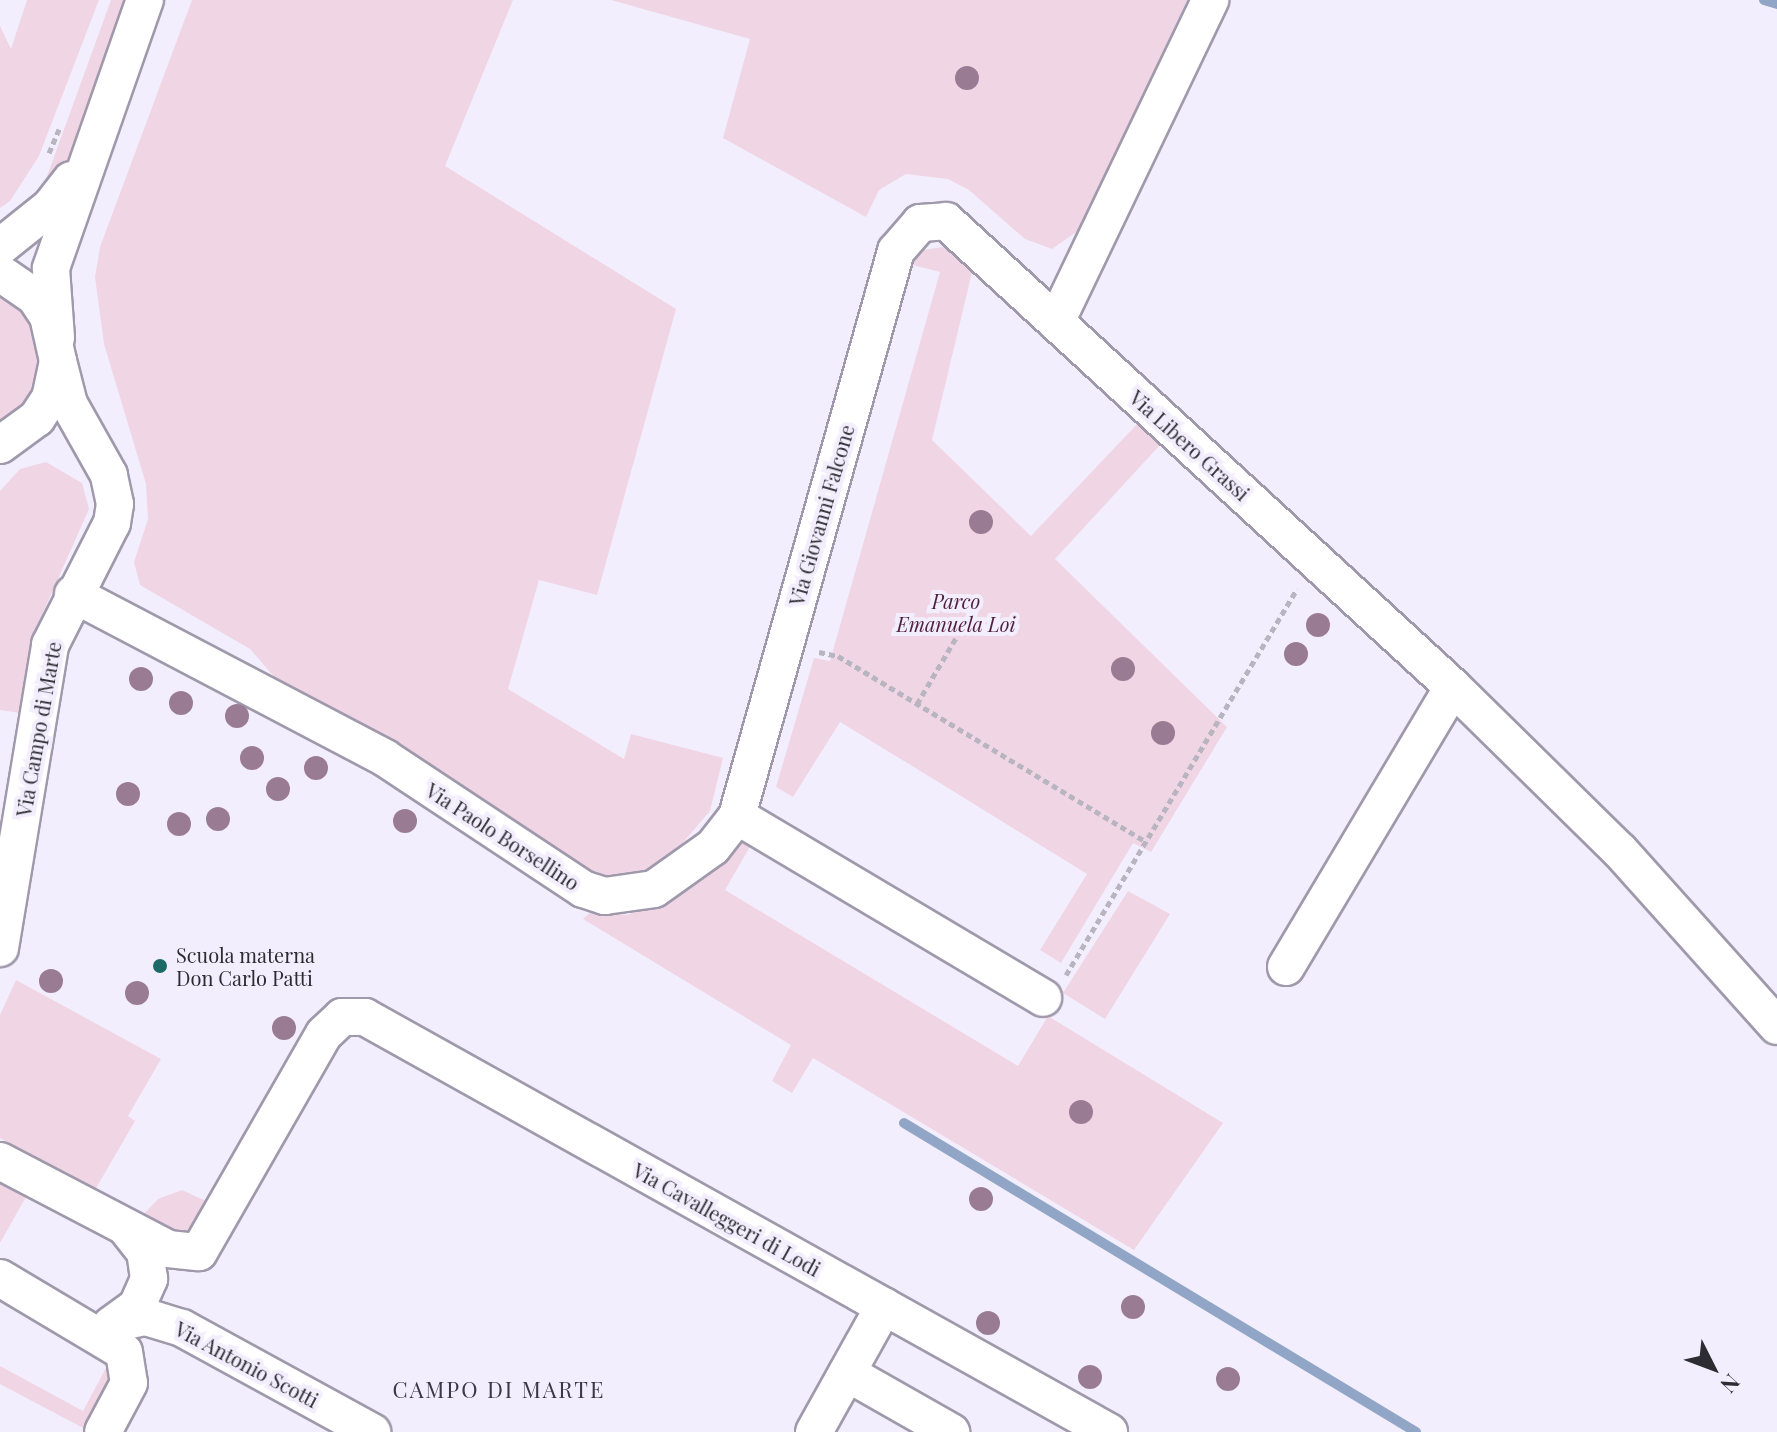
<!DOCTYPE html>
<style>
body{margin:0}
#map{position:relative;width:1777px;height:1432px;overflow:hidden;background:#f3eefd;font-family:"Playfair Display",serif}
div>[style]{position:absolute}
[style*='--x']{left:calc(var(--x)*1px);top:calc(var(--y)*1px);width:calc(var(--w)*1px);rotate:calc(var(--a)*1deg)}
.green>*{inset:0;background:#f0d5e4}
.stream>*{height:10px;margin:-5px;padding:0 5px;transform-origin:5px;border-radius:5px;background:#91a6c6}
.path>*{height:5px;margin-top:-2.5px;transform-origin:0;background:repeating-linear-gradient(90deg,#b8b4c0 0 6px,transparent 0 10px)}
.roads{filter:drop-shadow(2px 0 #9f99ab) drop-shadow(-2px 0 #9f99ab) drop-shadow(0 2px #9f99ab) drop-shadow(0 -2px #9f99ab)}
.minor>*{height:36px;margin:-18px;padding:0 18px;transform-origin:18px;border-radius:18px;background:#fff}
.trees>*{width:24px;height:24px;margin:-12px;border-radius:50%;background:#997c93}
.dots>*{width:22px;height:22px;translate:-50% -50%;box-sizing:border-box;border:4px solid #f3eefd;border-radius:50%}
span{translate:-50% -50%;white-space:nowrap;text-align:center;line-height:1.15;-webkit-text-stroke:8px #f3eefd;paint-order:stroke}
.street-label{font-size:20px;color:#2e2c33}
.park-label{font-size:20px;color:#4f1f3d;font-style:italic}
.poi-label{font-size:20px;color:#2e2c33}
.left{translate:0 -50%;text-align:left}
.neighbourhood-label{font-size:22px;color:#3c3745;letter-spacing:2px}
.north{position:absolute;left:1673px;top:1328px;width:80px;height:80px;-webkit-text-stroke:6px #f3eefd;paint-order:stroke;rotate:132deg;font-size:22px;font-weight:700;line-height:32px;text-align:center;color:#2e2c33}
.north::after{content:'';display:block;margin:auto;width:28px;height:36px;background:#2e2c33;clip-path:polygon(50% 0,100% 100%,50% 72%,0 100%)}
</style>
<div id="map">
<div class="green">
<i style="clip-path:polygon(27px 0,99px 0,39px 156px,10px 201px,0 208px,0 26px,11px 49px)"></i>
<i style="clip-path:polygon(111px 0,129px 0,76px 143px,62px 174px,42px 190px)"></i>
<i style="clip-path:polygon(192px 0,513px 0,445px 166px,676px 309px,597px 595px,539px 580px,508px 689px,624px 759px,631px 734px,723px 758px,710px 811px,674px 853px,650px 870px,627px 880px,588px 875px,283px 687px,250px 649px,140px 585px,134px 562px,148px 519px,146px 484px,104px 344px,95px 277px,100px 247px)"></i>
<i style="clip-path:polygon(611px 0,1187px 0,1079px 230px,1052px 249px,1025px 239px,969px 190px,948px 179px,906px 174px,879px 190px,866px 217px,723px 138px,750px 39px)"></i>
<i style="clip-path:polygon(943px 247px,973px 268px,932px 440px,1031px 536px,1138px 423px,1160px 445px,1055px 559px,1227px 727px,1151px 852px,1133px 843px,1061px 963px,1040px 950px,1087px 874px,940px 783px,840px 722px,793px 797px,776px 787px,814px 658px,830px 661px,940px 272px,913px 265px,915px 257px,923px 250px)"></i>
<i style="clip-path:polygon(0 291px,28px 313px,43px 364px,38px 388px,25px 409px,0 429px)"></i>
<i style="clip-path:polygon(46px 462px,82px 483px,89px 509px,37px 626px,20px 713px,0 710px,0 491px,20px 469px)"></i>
<i style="clip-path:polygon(742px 837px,752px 843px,725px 890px,1018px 1066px,1048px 1016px,1223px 1123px,1134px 1250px,813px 1058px,792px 1093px,772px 1081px,791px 1045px,583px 919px,591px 912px,627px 915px,685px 892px,711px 874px)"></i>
<i style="clip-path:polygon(1128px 891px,1170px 914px,1105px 1019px,1063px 993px)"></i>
<i style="clip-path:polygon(16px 980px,161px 1059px,128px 1116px,135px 1121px,95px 1190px,0 1138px,0 1015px)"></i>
<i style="clip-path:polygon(0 1180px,27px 1195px,0 1243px)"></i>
<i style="clip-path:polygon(182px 1190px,208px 1202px,187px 1241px,142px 1216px,158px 1199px)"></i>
<i style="clip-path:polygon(108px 1364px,118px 1369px,85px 1429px,0 1384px,0 1366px,83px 1411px)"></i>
</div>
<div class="stream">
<i style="--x:1764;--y:0;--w:14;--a:17"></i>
<i style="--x:904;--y:1123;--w:598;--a:31.11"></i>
</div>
<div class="path">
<i style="--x:49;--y:153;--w:26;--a:-67"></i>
<i style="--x:819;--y:652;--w:19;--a:12"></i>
<i style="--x:838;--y:656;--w:360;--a:31.1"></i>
<i style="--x:917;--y:704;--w:79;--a:-59.5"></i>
<i style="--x:1066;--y:975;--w:450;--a:-59.1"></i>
</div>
<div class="roads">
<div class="minor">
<i style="--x:0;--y:247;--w:64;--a:-38.7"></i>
<i style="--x:50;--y:207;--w:34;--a:-52"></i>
<i style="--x:0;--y:273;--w:42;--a:34.4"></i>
<i style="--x:35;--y:297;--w:23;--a:56"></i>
<i style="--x:48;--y:316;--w:46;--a:77.5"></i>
<i style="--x:58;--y:361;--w:38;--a:102"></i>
<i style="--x:50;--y:398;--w:24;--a:123"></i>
<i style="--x:37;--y:418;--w:46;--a:143.9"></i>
<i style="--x:1056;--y:322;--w:357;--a:-64.4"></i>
<i style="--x:56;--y:338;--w:70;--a:-94.1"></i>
<i style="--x:51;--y:268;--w:284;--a:-70.7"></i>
<i style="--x:73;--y:594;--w:352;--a:27.7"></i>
<i style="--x:385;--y:758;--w:237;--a:33.5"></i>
<i style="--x:583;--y:889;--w:23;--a:18"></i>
<i style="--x:605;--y:896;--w:49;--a:-8.1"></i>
<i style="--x:654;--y:889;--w:72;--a:-35.4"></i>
<i style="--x:713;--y:847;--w:39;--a:-52"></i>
<i style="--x:737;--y:816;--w:356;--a:30.7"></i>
<i style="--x:737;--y:816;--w:587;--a:-74.28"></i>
<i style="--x:896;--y:251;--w:37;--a:-49"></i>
<i style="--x:920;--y:223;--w:26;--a:-4"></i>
<i style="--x:946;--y:221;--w:689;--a:42.59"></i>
<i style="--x:1453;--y:687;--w:234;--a:44.5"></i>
<i style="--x:1620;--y:851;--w:235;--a:48.1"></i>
<i style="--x:0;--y:948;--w:307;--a:-80.6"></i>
<i style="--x:50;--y:645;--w:137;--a:-63.1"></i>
<i style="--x:112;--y:523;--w:19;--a:-81"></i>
<i style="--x:115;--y:504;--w:30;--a:-102"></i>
<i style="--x:109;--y:475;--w:81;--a:-119.4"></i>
<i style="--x:69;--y:404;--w:44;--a:-104.3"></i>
<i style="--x:1286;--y:967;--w:326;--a:-59.2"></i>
<i style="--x:0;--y:1161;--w:190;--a:27.6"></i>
<i style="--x:168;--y:1249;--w:31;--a:6"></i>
<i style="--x:199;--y:1252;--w:251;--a:-60.2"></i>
<i style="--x:324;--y:1034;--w:25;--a:-43"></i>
<i style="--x:342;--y:1017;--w:23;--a:0"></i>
<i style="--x:365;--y:1017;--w:852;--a:29.15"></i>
<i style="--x:0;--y:1278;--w:144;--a:30.8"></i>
<i style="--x:124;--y:1352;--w:31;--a:81"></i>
<i style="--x:129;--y:1383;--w:55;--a:118"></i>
<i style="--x:117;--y:1323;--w:30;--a:-12"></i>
<i style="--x:146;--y:1317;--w:38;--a:17"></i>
<i style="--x:182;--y:1328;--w:217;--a:28.7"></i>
<i style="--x:111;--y:1325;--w:32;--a:-36"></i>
<i style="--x:137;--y:1306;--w:30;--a:-66"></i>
<i style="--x:149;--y:1279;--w:27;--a:-98"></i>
<i style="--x:145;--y:1252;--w:31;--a:-128"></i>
<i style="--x:847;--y:1373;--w:120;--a:29.6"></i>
<i style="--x:814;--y:1432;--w:144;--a:-60.9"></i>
</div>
</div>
<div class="trees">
<i style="left:967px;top:78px"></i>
<i style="left:981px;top:522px"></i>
<i style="left:1318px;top:625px"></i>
<i style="left:1296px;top:654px"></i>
<i style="left:1123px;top:669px"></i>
<i style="left:141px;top:679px"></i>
<i style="left:181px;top:703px"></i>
<i style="left:237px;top:716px"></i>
<i style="left:1163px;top:733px"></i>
<i style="left:252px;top:758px"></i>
<i style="left:316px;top:768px"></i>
<i style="left:278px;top:789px"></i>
<i style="left:128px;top:794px"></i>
<i style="left:218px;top:819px"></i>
<i style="left:405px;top:821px"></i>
<i style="left:179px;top:824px"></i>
<i style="left:51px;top:981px"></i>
<i style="left:137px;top:993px"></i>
<i style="left:284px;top:1028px"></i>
<i style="left:1081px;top:1112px"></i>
<i style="left:981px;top:1199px"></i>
<i style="left:1133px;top:1307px"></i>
<i style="left:988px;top:1323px"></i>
<i style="left:1090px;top:1377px"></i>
<i style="left:1228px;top:1379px"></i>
</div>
<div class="dots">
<i style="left:160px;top:966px;background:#1d6968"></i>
</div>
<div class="street-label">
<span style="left:1190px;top:445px;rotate:42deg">Via Libero Grassi</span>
<span style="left:821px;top:515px;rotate:-74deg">Via Giovanni Falcone</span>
<span style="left:38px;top:729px;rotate:-80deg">Via Campo di Marte</span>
<span style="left:503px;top:836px;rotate:33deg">Via Paolo Borsellino</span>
<span style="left:727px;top:1219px;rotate:29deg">Via Cavalleggeri di Lodi</span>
<span style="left:247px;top:1364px;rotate:28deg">Via Antonio Scotti</span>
</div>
<div class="park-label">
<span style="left:956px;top:612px">Parco<br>Emanuela Loi</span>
</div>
<div class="poi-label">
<span class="left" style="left:176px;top:966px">Scuola materna<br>Don Carlo Patti</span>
</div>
<div class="neighbourhood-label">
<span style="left:499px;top:1390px">CAMPO DI MARTE</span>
</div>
<div class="north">N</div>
</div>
